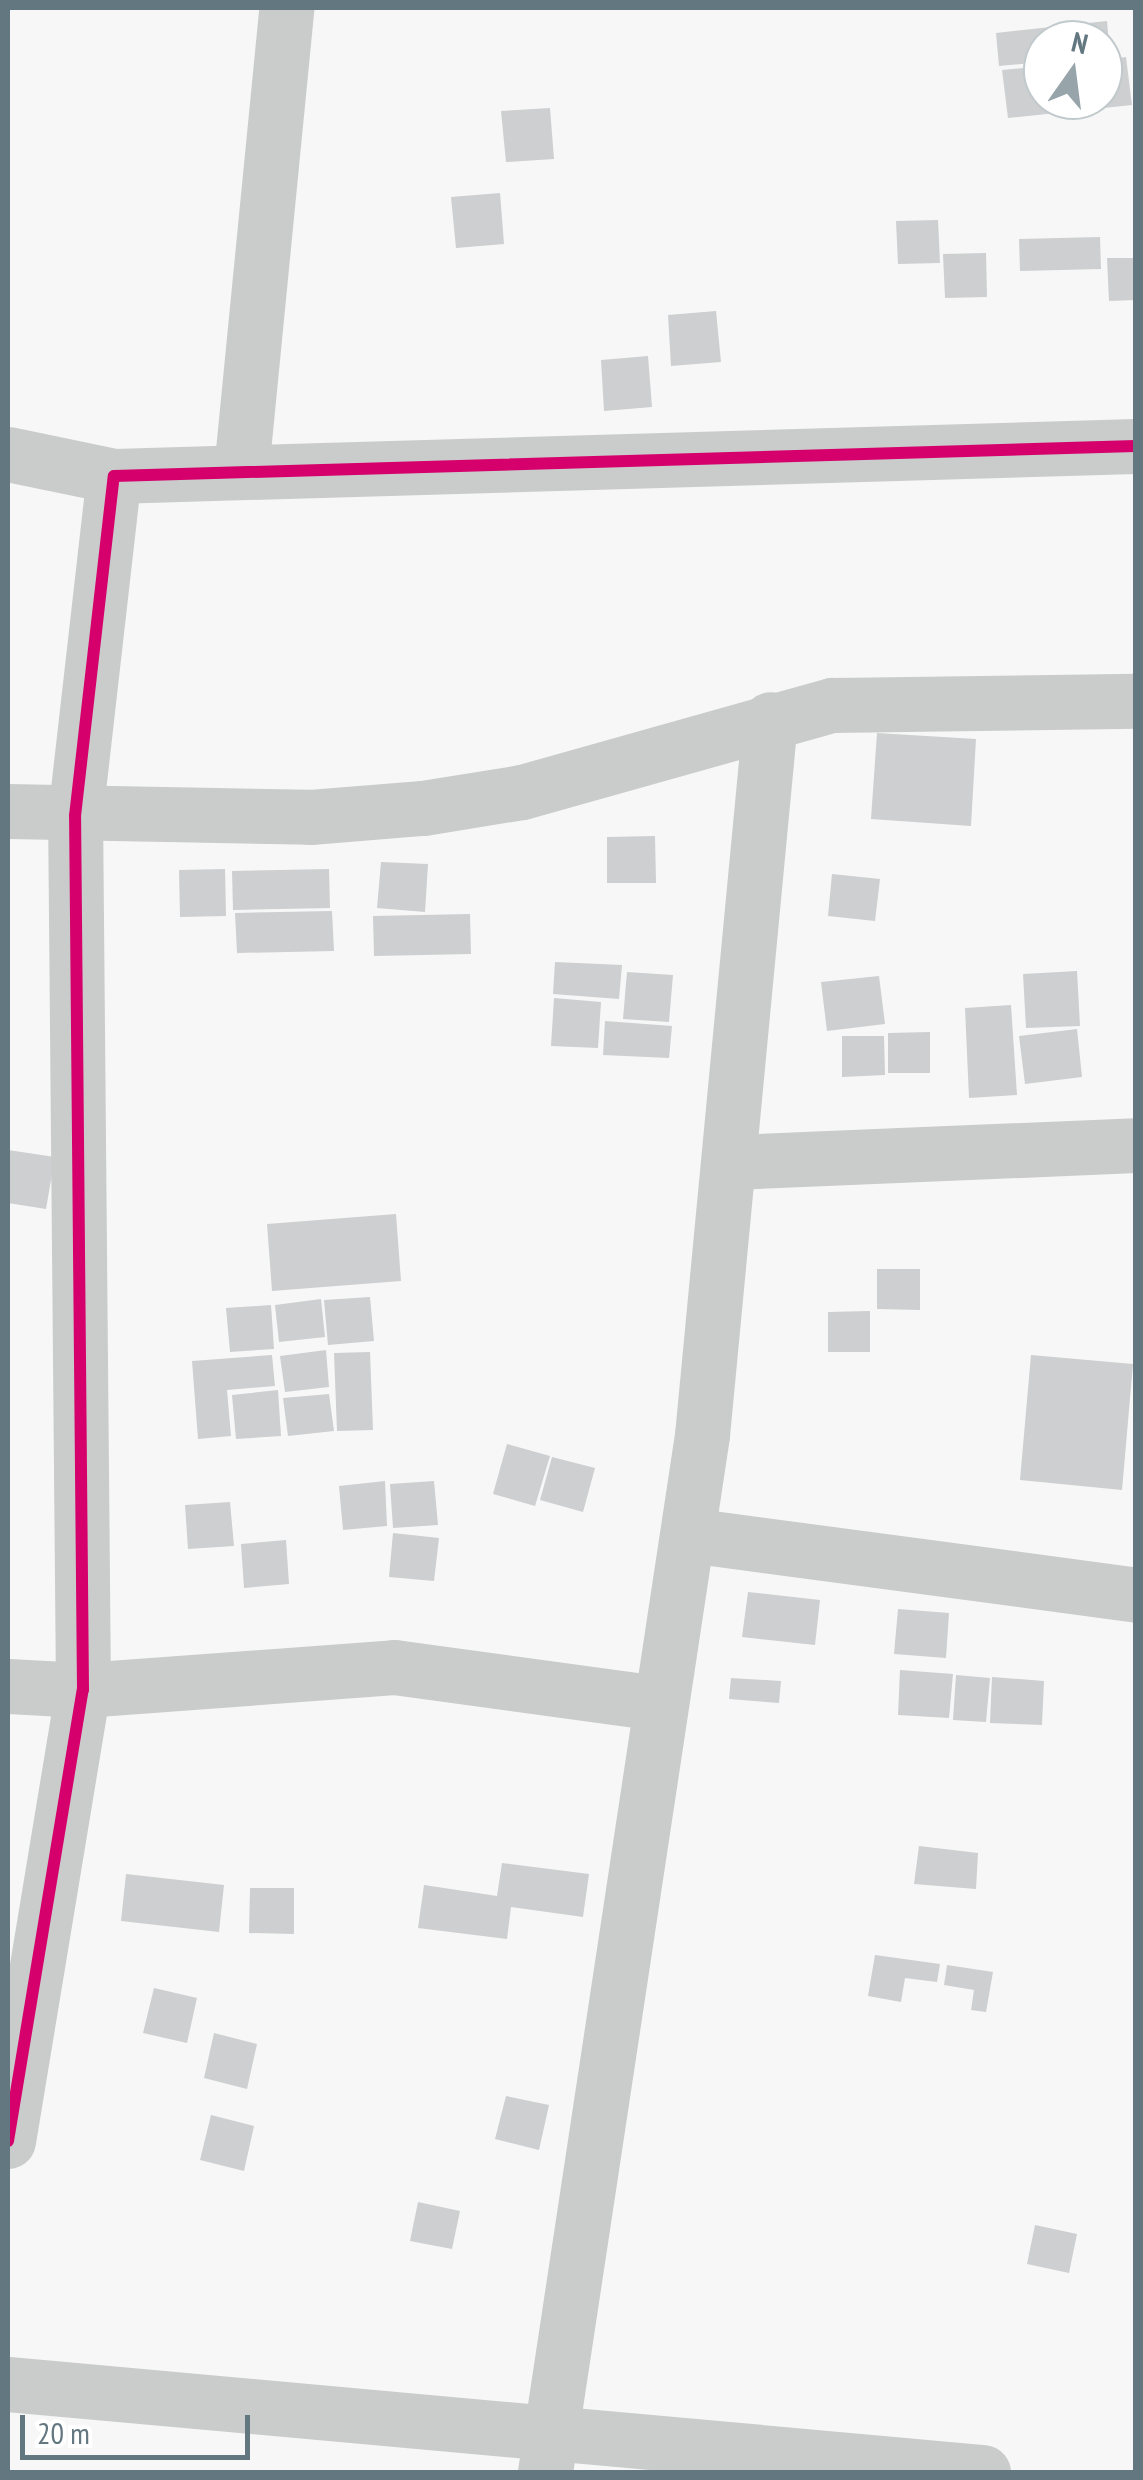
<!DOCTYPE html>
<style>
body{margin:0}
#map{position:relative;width:1143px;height:2480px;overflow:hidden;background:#f7f7f7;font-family:"PT Sans Narrow",sans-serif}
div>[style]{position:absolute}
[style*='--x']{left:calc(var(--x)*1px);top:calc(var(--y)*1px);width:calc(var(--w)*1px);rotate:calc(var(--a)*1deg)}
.building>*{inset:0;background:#cdcfd0}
.street>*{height:55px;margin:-27.5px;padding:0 27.5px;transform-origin:27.5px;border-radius:27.5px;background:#cacccc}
.cycleway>*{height:12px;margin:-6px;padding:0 6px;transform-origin:6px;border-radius:6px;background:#d6006c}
span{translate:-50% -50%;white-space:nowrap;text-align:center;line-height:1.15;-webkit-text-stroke:10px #fff;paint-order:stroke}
.frame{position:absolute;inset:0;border:10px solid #637781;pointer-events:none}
.north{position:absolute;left:1023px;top:20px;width:100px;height:100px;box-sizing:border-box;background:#fff;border:2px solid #c1c9cd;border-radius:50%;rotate:14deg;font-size:28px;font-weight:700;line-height:40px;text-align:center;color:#637781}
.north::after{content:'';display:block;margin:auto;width:35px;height:45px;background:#97a4aa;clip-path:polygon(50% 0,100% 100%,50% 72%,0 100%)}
.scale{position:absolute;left:20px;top:2415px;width:230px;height:45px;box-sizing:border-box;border:5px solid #637781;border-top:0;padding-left:12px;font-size:30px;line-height:35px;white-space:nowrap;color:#637781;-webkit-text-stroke:8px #fff;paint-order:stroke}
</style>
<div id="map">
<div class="building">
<i style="clip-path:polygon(1107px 21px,1110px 55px,1103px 40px,1043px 40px,1043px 62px,999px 66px,996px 33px)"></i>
<i style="clip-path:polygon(1126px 57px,1132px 105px,1008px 118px,1002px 70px,1043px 66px,1043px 100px,1103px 100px,1103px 60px)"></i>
<i style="clip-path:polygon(550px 108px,554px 159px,506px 162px,501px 111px)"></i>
<i style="clip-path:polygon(500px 193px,504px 244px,456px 248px,451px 197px)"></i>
<i style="clip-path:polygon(938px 220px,940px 263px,898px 264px,896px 221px)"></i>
<i style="clip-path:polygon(1100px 237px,1101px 269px,1020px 271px,1019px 239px)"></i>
<i style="clip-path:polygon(986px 253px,987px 297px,945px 298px,943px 254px)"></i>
<i style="clip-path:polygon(1107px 258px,1136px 258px,1136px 300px,1109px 301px)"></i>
<i style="clip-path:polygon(716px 311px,721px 362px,671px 366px,668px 315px)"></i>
<i style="clip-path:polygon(648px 356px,652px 407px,604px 411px,601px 360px)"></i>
<i style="clip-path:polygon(877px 733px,976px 739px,971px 826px,871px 819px)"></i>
<i style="clip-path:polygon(655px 836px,656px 883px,607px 883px,607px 837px)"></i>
<i style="clip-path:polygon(381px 862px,428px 864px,425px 912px,377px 908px)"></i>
<i style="clip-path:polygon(225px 869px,226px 916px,180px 917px,179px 870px)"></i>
<i style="clip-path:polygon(329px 869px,330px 908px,233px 910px,232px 871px)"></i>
<i style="clip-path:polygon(832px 874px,880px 879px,875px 921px,828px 916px)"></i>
<i style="clip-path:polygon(332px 911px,334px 951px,237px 953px,235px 913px)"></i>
<i style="clip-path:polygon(470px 914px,471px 954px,374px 956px,373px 916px)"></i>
<i style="clip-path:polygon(555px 962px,622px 965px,619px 999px,553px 994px)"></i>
<i style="clip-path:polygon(1077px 971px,1080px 1026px,1026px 1028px,1023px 974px)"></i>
<i style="clip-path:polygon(627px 972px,673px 975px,669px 1022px,623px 1019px)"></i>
<i style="clip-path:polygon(879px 976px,885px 1024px,827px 1031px,821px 982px)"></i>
<i style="clip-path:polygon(554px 998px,601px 1002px,598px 1048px,551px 1046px)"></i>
<i style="clip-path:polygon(1011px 1005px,1017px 1095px,969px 1098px,965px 1008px)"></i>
<i style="clip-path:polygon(605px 1021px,672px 1026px,669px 1058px,603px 1055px)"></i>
<i style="clip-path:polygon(1077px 1029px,1082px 1077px,1025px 1084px,1019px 1036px)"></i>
<i style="clip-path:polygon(930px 1032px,930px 1073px,888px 1073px,888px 1033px)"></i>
<i style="clip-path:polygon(842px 1036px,884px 1036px,885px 1075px,842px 1077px)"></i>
<i style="clip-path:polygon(8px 1150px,55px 1157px,46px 1209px,8px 1203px)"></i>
<i style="clip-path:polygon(396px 1214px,401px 1281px,272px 1291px,267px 1224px)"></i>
<i style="clip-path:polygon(877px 1269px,920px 1269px,920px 1310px,877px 1309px)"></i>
<i style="clip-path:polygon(370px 1297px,374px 1341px,328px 1345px,324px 1300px)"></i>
<i style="clip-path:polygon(321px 1299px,325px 1337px,279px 1342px,275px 1305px)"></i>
<i style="clip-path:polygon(271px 1305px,274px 1349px,230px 1352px,226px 1308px)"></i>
<i style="clip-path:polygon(870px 1311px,870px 1352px,828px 1352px,828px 1312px)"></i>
<i style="clip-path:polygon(326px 1350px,329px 1387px,285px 1392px,280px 1356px)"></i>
<i style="clip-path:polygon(370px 1352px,373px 1430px,337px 1431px,334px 1353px)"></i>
<i style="clip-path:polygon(272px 1355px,275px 1386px,227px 1390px,231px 1436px,198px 1439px,192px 1361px)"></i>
<i style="clip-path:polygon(1031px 1355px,1133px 1364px,1122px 1490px,1020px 1480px)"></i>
<i style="clip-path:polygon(278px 1390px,281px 1436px,236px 1439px,232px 1395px)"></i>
<i style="clip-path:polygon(329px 1394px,334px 1431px,288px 1436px,283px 1398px)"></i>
<i style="clip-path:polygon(507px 1444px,550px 1456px,535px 1506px,493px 1494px)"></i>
<i style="clip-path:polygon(552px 1457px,595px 1468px,583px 1512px,540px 1500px)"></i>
<i style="clip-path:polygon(385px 1481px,387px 1526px,343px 1530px,339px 1486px)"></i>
<i style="clip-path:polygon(434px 1481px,438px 1525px,393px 1528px,390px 1484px)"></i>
<i style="clip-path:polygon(230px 1502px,234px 1546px,188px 1549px,185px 1505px)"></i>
<i style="clip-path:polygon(393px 1533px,439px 1538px,434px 1581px,389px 1577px)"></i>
<i style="clip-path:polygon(286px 1540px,289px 1584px,244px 1588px,241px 1544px)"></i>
<i style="clip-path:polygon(748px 1592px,820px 1600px,815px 1645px,742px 1637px)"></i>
<i style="clip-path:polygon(898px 1609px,949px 1613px,946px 1658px,894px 1654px)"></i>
<i style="clip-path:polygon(900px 1670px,953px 1674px,949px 1718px,898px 1715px)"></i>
<i style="clip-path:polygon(956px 1675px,990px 1678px,986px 1722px,953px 1720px)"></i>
<i style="clip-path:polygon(992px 1677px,1044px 1681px,1042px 1725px,990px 1723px)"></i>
<i style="clip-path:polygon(731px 1678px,781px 1681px,779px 1703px,729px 1699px)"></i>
<i style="clip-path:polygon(919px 1846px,978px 1853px,976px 1889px,914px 1884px)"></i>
<i style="clip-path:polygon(502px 1863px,589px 1874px,583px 1917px,511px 1907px,507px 1939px,418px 1928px,424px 1885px,497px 1896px)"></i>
<i style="clip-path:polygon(126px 1874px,224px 1885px,219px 1932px,121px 1921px)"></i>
<i style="clip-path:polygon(250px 1888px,294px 1888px,294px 1934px,249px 1933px)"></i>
<i style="clip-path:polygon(875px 1955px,940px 1964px,937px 1982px,905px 1978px,901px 2002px,868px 1996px)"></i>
<i style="clip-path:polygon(947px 1965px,993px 1972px,986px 2012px,971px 2010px,974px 1990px,944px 1985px)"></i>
<i style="clip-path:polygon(154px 1988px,197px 1998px,187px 2043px,143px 2033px)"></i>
<i style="clip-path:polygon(214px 2033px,257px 2044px,247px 2089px,204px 2078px)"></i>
<i style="clip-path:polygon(506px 2096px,549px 2105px,539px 2150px,495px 2139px)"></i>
<i style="clip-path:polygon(211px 2115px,254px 2126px,244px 2171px,200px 2160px)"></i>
<i style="clip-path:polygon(418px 2202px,460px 2211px,452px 2249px,410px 2241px)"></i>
<i style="clip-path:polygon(1035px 2225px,1077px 2234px,1069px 2273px,1027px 2264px)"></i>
</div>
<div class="street">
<i style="--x:8;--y:454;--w:108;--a:11.7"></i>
<i style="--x:241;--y:471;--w:465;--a:-84.4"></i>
<i style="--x:8;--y:811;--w:302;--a:1.1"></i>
<i style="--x:310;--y:817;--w:113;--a:-4.6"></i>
<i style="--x:423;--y:808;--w:100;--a:-9.2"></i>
<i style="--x:522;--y:792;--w:322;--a:-15.7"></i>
<i style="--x:832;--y:705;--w:304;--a:-0.8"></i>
<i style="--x:733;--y:1162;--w:403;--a:-2.4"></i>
<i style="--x:689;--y:1535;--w:451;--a:7.6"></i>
<i style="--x:8;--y:1686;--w:75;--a:3.1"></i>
<i style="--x:83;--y:1690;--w:312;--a:-4.2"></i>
<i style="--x:394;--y:1667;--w:266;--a:7.8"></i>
<i style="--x:8;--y:2141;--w:457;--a:-80.6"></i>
<i style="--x:83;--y:1690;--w:874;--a:-90.52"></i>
<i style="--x:75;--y:816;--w:342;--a:-83.5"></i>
<i style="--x:114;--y:476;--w:1022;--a:-1.68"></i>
<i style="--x:8;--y:2384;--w:979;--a:5.16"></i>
<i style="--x:545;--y:2472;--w:1049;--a:-81.39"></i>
<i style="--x:702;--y:1435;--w:719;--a:-84.57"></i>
</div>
<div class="cycleway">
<i style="--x:8;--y:2141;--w:457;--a:-80.6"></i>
<i style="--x:83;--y:1690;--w:874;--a:-90.52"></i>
<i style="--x:75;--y:816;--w:342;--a:-83.5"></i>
<i style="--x:114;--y:476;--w:1022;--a:-1.68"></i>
</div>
<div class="frame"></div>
<div class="north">N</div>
<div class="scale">20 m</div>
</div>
